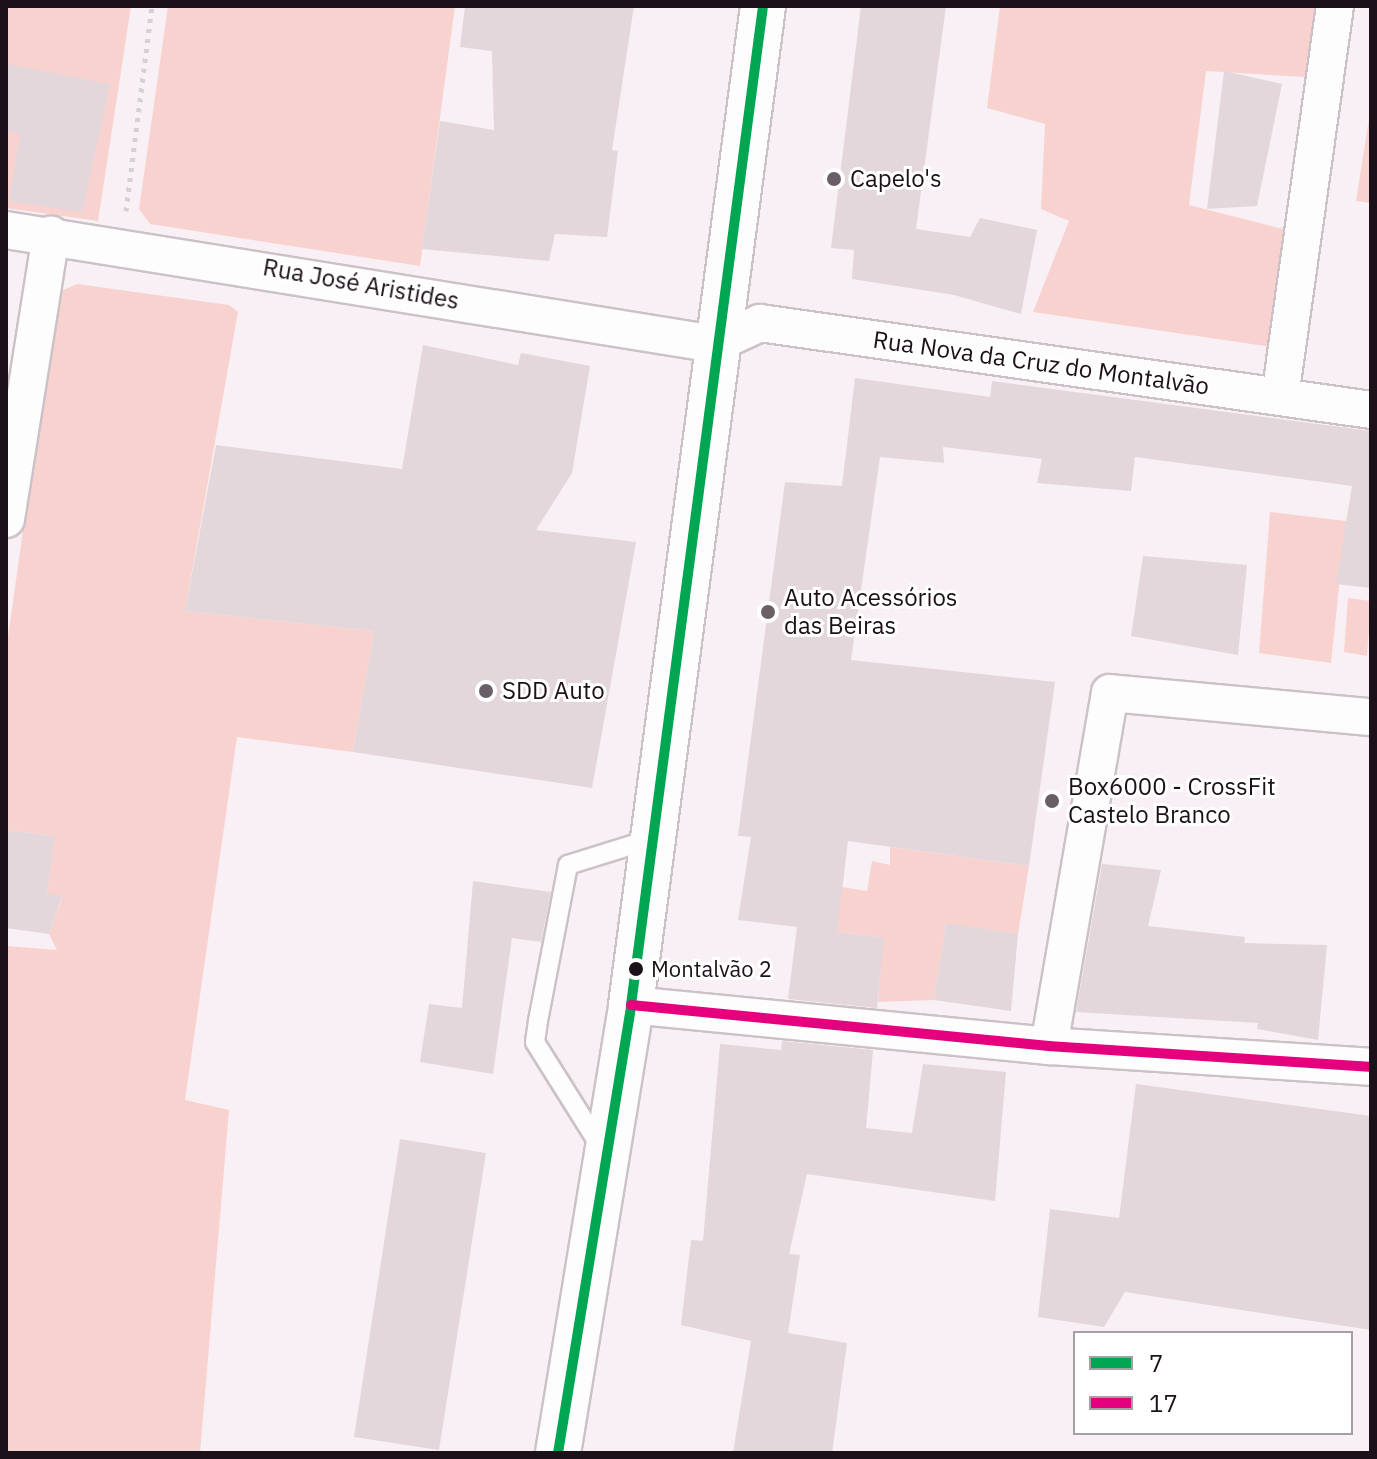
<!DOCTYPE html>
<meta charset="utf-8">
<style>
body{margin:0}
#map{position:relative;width:1377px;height:1459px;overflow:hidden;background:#f8f0f4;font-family:"IBM Plex Sans",sans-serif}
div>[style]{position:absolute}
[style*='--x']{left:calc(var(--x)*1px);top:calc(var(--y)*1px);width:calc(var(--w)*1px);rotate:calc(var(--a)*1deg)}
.green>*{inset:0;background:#f8d2ce}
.building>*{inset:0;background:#e3d7dc}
.path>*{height:5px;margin-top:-2.5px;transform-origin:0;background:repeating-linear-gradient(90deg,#d3d1d2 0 4px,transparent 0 10px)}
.roads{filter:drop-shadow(2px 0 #cbc1c7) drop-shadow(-2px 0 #cbc1c7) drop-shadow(0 2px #cbc1c7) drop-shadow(0 -2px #cbc1c7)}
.service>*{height:18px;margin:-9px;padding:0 9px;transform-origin:9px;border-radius:9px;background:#fefdfd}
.minor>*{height:36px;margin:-18px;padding:0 18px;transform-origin:18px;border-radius:18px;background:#fefdfd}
.primary>*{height:44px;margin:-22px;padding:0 22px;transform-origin:22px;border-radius:22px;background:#fefdfd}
.bus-1>*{height:10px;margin:-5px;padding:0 5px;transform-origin:5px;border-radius:5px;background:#00a651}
.bus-2>*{height:10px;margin:-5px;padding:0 5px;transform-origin:5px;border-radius:5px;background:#e5007d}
.dots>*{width:22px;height:22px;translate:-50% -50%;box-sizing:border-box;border:4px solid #fff;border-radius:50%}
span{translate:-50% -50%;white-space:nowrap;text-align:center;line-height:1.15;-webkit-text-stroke:6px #fff;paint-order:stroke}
.bus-label{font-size:22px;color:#1d1119}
.left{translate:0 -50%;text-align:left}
.poi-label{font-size:24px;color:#1d1119}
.street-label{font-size:24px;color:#1d1119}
.frame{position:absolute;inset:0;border:8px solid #1d1119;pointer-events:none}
.legend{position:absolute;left:1073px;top:1331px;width:280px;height:104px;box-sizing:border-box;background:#fff;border:2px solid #a5a0a3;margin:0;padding:10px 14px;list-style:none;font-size:24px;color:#1d1119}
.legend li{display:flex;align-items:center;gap:16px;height:40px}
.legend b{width:40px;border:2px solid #a5a0a3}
</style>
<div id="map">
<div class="green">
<i style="clip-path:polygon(6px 6px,131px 6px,98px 221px,6px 208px)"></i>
<i style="clip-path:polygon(168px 6px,455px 6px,420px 266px,150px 224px,139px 209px)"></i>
<i style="clip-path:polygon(1000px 6px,1315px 6px,1305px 77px,1206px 71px,1189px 205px,1287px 230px,1272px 347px,1033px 312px,1069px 221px,1041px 209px,1045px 124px,987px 108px)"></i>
<i style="clip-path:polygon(1371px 106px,1371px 203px,1356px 201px)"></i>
<i style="clip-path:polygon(77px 284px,229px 305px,238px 312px,185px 611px,374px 631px,353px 752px,237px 737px,185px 1100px,229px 1110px,200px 1453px,6px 1453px,6px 946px,57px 950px,49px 934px,62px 897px,47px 893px,54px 836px,6px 830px,6px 651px,55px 304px,61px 291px)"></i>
<i style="clip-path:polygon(1270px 512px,1346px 521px,1331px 663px,1259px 653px)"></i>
<i style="clip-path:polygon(1348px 598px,1371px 601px,1367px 656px,1344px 652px)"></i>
<i style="clip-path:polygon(890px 847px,1029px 866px,1018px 934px,946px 924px,934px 1000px,878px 1002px,883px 938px,816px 929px,842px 887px,867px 891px,872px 861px,890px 865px)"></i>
</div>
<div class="building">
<i style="clip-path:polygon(465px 6px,634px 6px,612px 150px,618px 151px,607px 237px,555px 234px,549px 261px,422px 249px,440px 121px,494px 130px,492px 51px,460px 47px)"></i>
<i style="clip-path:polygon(861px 6px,946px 6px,916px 229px,970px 237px,980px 218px,1037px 230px,1021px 314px,954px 295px,852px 279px,854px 250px,831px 248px)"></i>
<i style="clip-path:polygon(6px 64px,110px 84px,82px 212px,9px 201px,20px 133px,6px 131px)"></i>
<i style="clip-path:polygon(1224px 71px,1282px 84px,1257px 206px,1207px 209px)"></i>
<i style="clip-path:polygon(423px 345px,518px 365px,521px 353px,590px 366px,572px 473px,536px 530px,636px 542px,592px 788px,353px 752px,374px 631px,185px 611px,216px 445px,402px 469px)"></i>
<i style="clip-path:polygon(855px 378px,990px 397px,992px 381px,1371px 431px,1371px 588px,1336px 584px,1352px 486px,1135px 457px,1131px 491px,1037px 483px,1042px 459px,943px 447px,944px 463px,880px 457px,851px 660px,1055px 682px,1029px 866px,848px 841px,837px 932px,884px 938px,877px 1008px,788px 999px,797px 927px,738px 920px,751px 837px,738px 836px,785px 482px,842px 486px)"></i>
<i style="clip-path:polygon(1143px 556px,1247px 565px,1238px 655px,1131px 636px)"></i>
<i style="clip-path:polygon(6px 830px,55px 836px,47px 893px,62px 896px,49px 934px,6px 928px)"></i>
<i style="clip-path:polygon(1102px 864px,1161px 870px,1148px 926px,1245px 937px,1244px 943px,1327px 945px,1318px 1040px,1257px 1029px,1258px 1023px,1076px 1012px)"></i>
<i style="clip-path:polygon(473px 881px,551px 892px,541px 942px,512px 938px,493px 1074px,420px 1062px,429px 1004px,462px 1008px)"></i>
<i style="clip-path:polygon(946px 923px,1018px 934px,1011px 1011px,934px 1000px)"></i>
<i style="clip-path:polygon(782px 1041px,873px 1050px,866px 1128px,912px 1133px,923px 1064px,1006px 1072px,995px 1201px,807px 1174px,789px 1254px,800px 1255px,788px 1333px,847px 1343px,832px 1453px,733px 1453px,751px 1341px,681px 1325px,691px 1240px,703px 1241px,720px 1044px,781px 1050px)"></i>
<i style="clip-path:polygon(1136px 1084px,1371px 1116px,1371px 1330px,1125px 1292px,1104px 1327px,1038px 1317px,1050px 1209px,1119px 1218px)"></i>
<i style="clip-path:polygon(400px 1139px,486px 1153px,439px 1450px,354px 1437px)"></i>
</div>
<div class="path">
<i style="--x:126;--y:211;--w:207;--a:-82.8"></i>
</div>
<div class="roads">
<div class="service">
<i style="--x:602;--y:1149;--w:126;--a:-122.1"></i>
<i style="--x:535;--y:1042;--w:21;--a:-82"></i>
<i style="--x:538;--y:1021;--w:159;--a:-79.1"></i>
<i style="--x:568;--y:865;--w:87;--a:-17.4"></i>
</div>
<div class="minor">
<i style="--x:6;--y:230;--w:718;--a:9.13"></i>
<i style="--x:715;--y:344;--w:50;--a:-25"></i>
<i style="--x:760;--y:323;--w:617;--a:8.1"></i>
<i style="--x:1280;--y:397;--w:395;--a:-82"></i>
<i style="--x:6;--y:519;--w:288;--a:-81"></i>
<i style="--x:631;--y:1005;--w:420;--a:5.6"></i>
<i style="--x:1049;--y:1046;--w:323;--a:3.7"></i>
<i style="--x:1049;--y:1046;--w:358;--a:-80.2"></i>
<i style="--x:1110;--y:693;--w:262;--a:5.3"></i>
</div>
<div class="primary">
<i style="--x:558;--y:1453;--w:454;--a:-80.7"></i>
<i style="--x:631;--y:1005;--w:1008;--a:-82.47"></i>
</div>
</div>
<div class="bus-1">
<i style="--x:558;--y:1453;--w:454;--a:-80.7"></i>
<i style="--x:631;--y:1005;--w:1008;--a:-82.47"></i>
</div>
<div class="bus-2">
<i style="--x:631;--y:1005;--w:420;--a:5.6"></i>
<i style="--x:1049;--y:1046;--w:323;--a:3.7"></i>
</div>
<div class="dots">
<i style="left:834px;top:179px;background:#6a5f66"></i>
<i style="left:768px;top:612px;background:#6a5f66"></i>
<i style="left:486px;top:691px;background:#6a5f66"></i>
<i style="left:1052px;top:801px;background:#6a5f66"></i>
<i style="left:636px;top:969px;background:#1d1119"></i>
</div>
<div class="bus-label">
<span class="left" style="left:651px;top:969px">Montalvão 2</span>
</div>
<div class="poi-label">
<span class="left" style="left:850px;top:179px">Capelo's</span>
<span class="left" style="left:784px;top:612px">Auto Acessórios<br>das Beiras</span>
<span class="left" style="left:502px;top:691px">SDD Auto</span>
<span class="left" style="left:1068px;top:801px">Box6000 - CrossFit<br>Castelo Branco</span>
</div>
<div class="street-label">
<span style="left:361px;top:284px;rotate:10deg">Rua José Aristides</span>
<span style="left:1041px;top:363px;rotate:8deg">Rua Nova da Cruz do Montalvão</span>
</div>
<div class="frame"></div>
<ul class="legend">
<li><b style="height:10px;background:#00a651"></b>7</li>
<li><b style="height:10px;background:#e5007d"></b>17</li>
</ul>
</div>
